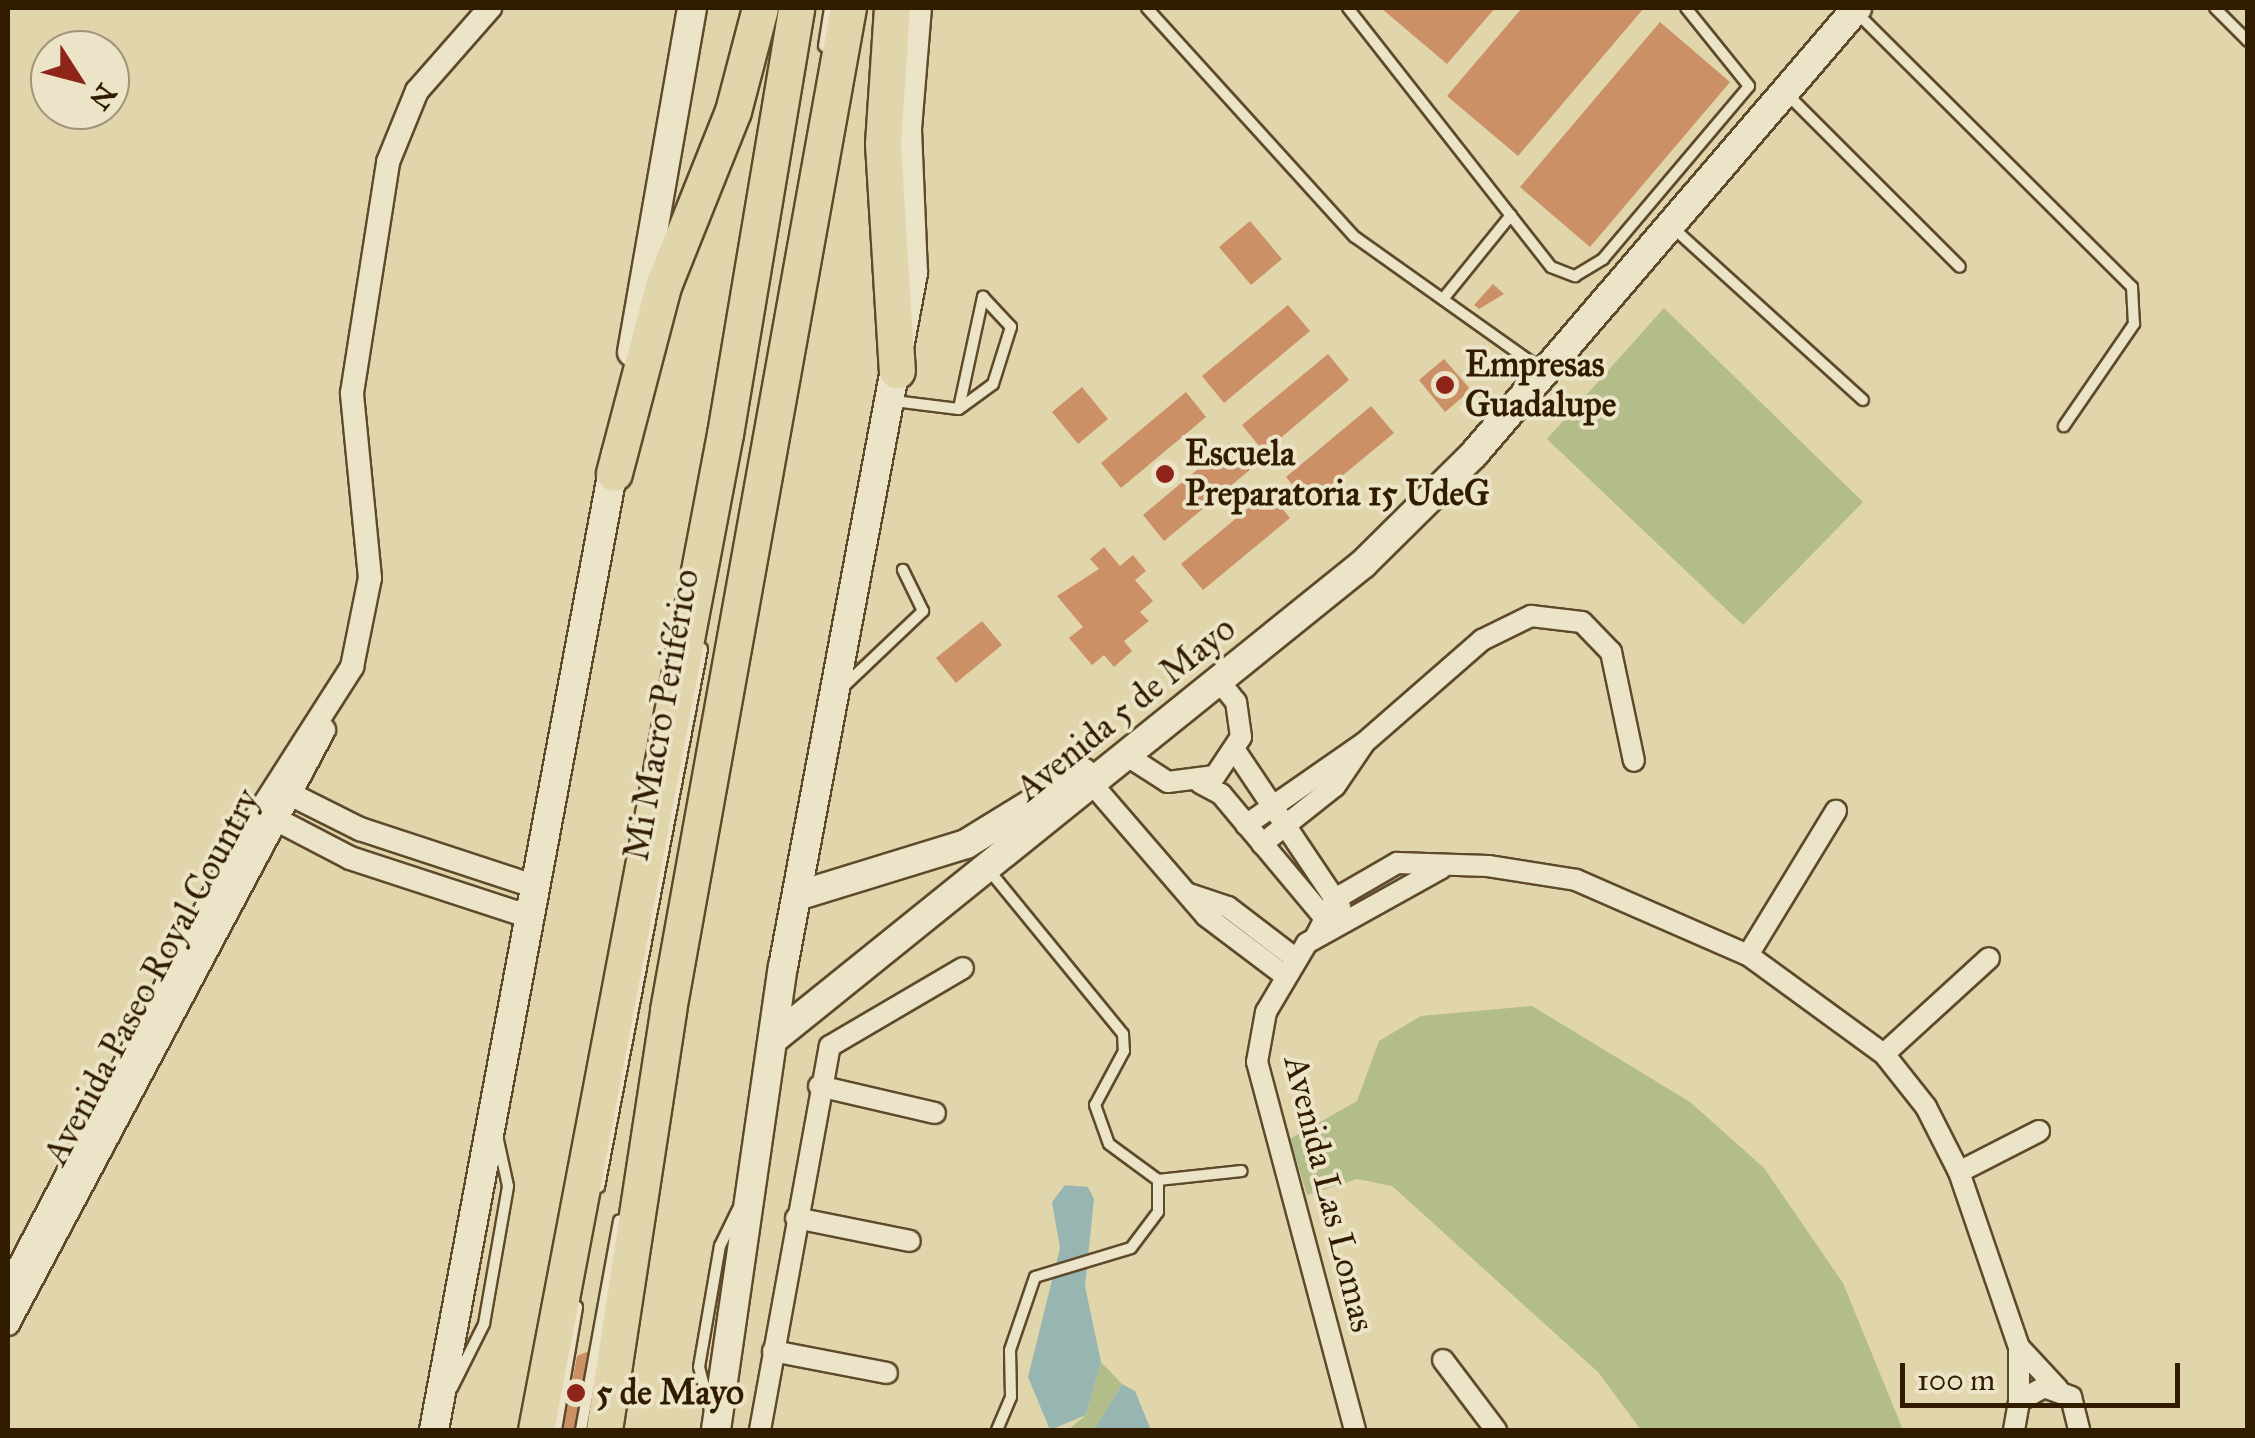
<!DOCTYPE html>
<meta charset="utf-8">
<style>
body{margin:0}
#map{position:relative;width:2255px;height:1438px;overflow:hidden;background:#e1d5ab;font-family:"IM FELL Great Primer",serif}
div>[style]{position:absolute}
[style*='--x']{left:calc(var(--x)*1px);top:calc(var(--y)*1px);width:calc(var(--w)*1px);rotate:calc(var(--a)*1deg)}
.green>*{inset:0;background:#b2bd89}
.water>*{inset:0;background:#97b6b2}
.building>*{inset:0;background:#cb9066}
.roads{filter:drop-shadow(2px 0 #5e4a2b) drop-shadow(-2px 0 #5e4a2b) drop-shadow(0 2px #5e4a2b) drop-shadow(0 -2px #5e4a2b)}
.service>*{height:10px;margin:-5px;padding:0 5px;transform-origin:5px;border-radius:5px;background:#ece4c8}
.minor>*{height:20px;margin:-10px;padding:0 10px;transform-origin:10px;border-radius:10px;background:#ece4c8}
.tertiary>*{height:22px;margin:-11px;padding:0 11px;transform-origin:11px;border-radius:11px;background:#ece4c8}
.secondary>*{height:28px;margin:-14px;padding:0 14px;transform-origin:14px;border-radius:14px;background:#ece4c8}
.motorway>*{height:35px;margin:-17.5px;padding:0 17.5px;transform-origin:17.5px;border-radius:17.5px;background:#e1d5ab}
.dots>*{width:28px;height:28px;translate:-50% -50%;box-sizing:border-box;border:5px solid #ece4c8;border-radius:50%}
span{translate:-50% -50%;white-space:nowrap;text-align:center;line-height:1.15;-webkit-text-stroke:8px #ece4c8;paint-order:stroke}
.poi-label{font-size:35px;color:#321c00;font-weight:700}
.left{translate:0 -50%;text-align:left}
.street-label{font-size:35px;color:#321c00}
.frame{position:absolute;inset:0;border:10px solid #321c00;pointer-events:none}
.north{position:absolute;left:30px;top:30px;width:100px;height:100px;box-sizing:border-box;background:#ece4c8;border:2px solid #a29478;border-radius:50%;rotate:126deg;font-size:28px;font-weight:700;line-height:40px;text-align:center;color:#321c00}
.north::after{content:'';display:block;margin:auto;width:35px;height:45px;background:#8f2418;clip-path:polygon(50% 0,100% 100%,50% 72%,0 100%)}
.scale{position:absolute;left:1900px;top:1363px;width:280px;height:45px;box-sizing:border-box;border:5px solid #321c00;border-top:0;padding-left:12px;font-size:30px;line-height:35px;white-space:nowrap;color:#321c00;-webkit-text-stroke:8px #ece4c8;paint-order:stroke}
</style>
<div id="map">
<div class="green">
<i style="clip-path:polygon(1664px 308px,1863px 502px,1743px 625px,1547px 439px)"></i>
<i style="clip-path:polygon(1532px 1006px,1690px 1102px,1764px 1168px,1843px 1283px,1903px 1430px,1641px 1430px,1598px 1372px,1392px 1186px,1357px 1179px,1307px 1195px,1290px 1139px,1357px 1101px,1379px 1041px,1421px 1016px)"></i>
<i style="clip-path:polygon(1101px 1362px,1122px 1384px,1094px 1430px,1068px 1430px,1086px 1415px)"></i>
</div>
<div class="water">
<i style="clip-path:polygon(1065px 1185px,1088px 1187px,1094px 1199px,1085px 1286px,1101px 1362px,1086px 1415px,1050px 1430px,1028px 1377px,1060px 1248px,1052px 1202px)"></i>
<i style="clip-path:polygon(1122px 1384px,1135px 1391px,1151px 1430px,1094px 1430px)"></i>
</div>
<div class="building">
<i style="clip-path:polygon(1381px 8px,1495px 8px,1447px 64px)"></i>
<i style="clip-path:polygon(1522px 8px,1644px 8px,1518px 156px,1447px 96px)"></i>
<i style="clip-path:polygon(1660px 22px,1730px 82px,1590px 247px,1520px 187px)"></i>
<i style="clip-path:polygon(1250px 221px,1282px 259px,1251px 285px,1219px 247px)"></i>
<i style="clip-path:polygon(1493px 284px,1504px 294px,1479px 309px,1474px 305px)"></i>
<i style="clip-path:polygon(1288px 305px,1310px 331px,1224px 403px,1202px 376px)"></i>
<i style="clip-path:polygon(1328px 354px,1349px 380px,1264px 452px,1242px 425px)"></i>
<i style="clip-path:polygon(1444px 359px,1471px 390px,1445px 412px,1419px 380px)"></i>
<i style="clip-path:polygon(1082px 387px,1108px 419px,1078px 444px,1052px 412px)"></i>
<i style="clip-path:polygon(1186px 392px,1206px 417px,1121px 488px,1101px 463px)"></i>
<i style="clip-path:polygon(1371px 406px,1394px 433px,1308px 504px,1286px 477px)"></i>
<i style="clip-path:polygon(1229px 443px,1251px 469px,1164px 541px,1143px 515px)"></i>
<i style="clip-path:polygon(1268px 492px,1290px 518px,1203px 590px,1181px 564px)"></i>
<i style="clip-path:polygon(1104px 547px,1120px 566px,1133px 555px,1146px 571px,1135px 580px,1153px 601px,1140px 612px,1149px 621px,1124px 641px,1132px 651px,1114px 667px,1104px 655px,1092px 665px,1069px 638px,1083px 627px,1057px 596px,1099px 569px,1090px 559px)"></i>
<i style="clip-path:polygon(982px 621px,1002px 645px,956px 683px,936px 658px)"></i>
<i style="clip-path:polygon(589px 1351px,574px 1430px,563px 1430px,577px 1356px)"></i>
</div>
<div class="roads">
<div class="service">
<i style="--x:1147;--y:8;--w:309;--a:47.8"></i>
<i style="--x:1355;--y:237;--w:229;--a:35.4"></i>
<i style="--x:1348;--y:8;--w:329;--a:51.9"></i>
<i style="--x:1551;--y:267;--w:26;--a:21"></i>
<i style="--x:1575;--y:276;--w:33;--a:-31"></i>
<i style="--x:1603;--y:259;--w:226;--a:-49.8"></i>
<i style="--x:1749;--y:86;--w:100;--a:-128.9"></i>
<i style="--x:2215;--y:8;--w:47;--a:45"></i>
<i style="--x:1855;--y:11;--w:391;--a:44.9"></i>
<i style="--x:2132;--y:287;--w:37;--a:87"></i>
<i style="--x:2134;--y:324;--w:124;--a:124.5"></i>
<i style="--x:824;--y:46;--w:38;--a:-81"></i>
<i style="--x:1785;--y:92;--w:247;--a:45"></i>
<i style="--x:1671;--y:226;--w:259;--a:42.2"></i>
<i style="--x:1443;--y:299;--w:108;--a:-51"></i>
<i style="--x:894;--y:401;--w:65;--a:7"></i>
<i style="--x:959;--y:409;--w:42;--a:-36.3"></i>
<i style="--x:993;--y:384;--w:60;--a:-72.5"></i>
<i style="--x:1011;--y:327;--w:41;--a:-133"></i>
<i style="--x:959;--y:408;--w:114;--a:-77.8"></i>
<i style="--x:842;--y:688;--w:112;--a:-43.5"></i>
<i style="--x:923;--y:611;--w:46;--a:-116"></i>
<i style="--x:988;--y:869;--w:213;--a:50.7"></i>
<i style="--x:1123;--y:1034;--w:17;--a:87"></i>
<i style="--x:1124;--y:1051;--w:61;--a:118.2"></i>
<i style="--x:1095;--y:1105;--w:41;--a:70.3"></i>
<i style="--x:1109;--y:1144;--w:61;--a:36.3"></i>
<i style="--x:1158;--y:1180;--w:84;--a:-6.1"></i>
<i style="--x:599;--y:1187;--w:548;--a:-79.16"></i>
<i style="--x:452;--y:1388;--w:72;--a:-63.4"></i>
<i style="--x:484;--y:1324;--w:140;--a:-80.1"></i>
<i style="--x:508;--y:1186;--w:47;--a:-102.3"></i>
<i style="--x:710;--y:1410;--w:44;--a:-104.3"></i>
<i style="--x:699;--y:1367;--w:123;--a:-80.2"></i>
<i style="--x:720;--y:1246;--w:41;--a:-64.1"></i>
<i style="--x:556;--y:1430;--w:125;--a:-80.3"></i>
<i style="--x:581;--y:1430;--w:213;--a:-79.7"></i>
<i style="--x:997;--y:1430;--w:36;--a:-67"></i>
<i style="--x:1011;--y:1397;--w:47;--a:-91.2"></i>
<i style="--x:1010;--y:1350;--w:77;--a:-71.1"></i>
<i style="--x:1035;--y:1277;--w:100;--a:-16.8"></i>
<i style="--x:1131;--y:1248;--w:45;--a:-53.1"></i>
<i style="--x:1158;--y:1212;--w:32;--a:-90"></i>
</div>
<div class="minor">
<i style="--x:1236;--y:752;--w:187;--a:56.1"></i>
<i style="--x:1129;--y:757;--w:46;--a:32.7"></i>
<i style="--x:1168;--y:782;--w:47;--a:-7.3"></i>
<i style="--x:1215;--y:776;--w:47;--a:-56.3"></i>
<i style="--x:1241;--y:737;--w:35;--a:-98"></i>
<i style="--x:1236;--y:702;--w:26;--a:-129"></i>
<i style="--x:1200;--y:783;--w:24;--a:28"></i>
<i style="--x:1221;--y:794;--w:168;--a:50.1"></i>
<i style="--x:1093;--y:785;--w:173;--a:49.2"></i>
<i style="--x:1206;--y:916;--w:98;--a:37.1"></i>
<i style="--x:1246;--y:825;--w:144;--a:-34.8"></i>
<i style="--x:1364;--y:743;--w:157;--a:-41.1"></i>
<i style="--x:1482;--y:640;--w:55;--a:-26.1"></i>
<i style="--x:1531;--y:616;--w:51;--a:6.7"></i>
<i style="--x:1582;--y:622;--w:42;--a:46"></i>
<i style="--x:1611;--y:652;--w:111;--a:78.1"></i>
<i style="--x:1262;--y:844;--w:93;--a:-38.5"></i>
<i style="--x:1335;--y:786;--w:50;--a:-55.7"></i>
<i style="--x:1189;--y:894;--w:41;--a:18.4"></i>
<i style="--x:1228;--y:907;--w:86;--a:37.4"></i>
<i style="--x:1316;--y:936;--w:42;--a:-62.8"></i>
<i style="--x:1335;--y:899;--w:72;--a:-30.1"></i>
<i style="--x:1397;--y:863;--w:91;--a:1.9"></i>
<i style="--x:1488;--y:866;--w:89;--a:9"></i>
<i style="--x:1576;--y:880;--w:188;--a:23.6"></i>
<i style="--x:1748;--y:955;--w:168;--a:36.1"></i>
<i style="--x:1884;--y:1054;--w:68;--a:51.6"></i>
<i style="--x:1926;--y:1107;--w:73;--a:63.1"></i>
<i style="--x:1959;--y:1172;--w:185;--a:71.1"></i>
<i style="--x:2019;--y:1347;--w:54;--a:90"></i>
<i style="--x:1748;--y:955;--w:169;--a:-58.6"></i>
<i style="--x:1884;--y:1054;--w:142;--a:-42.4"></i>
<i style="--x:819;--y:1086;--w:119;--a:13.1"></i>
<i style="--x:1959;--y:1172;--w:90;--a:-27.1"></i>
<i style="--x:796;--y:1218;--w:116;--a:11.4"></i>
<i style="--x:2019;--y:1347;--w:57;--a:47.1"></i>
<i style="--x:773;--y:1351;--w:116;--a:10.9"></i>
<i style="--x:1443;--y:1360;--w:88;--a:52.9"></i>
<i style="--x:760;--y:1430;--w:390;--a:-79.7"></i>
<i style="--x:830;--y:1046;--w:154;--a:-30.4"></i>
<i style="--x:1355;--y:1430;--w:381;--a:-104.9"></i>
<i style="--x:1257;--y:1062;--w:51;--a:-79.8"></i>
<i style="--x:1266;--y:1012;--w:80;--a:-59.3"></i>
<i style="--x:1307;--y:943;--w:154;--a:-29.1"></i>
<i style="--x:2014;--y:1430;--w:29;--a:-80"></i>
<i style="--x:2019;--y:1401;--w:29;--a:-29"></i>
<i style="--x:2044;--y:1387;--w:29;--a:20"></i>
<i style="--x:2071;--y:1397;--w:34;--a:76"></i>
</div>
<div class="tertiary">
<i style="--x:278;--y:788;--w:92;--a:26.6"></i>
<i style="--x:360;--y:829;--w:185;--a:18.2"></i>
<i style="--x:262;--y:812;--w:99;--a:27.6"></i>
<i style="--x:350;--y:858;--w:189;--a:18.1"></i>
<i style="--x:8;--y:1288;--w:510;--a:-62.43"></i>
<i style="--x:244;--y:836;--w:201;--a:-57.4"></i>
<i style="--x:352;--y:667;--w:91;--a:-78.6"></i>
<i style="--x:370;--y:578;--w:186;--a:-95.6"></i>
<i style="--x:352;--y:393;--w:234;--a:-81.1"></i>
<i style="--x:388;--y:162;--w:77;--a:-67.8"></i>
<i style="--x:417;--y:91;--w:111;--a:-48.7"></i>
<i style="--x:8;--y:1324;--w:673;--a:-61.99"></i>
</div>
<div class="secondary">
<i style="--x:632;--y:352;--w:349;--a:-80.1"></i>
<i style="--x:797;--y:896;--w:177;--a:-17.1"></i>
<i style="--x:966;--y:844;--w:137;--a:-31.6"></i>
<i style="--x:776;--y:1037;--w:754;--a:-38.86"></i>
<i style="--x:1363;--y:564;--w:156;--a:-44.7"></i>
<i style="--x:1474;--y:454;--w:588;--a:-49.35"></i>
<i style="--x:434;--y:1430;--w:993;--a:-79.44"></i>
<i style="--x:716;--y:1430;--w:468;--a:-81.8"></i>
<i style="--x:783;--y:967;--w:706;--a:-79.39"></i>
<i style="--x:913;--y:273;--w:144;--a:-92.4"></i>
<i style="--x:907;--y:129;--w:121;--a:-85.3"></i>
</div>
<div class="motorway">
<i style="--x:892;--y:8;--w:136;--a:93.8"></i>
<i style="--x:883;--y:144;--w:227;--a:86.5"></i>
<i style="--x:614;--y:473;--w:193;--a:-75.3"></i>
<i style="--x:663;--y:286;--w:188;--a:-68.2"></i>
<i style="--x:733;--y:111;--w:106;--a:-75.3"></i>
<i style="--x:536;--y:1430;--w:1014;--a:-79.26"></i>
<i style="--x:725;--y:434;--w:432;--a:-80.5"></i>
<i style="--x:604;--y:1430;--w:425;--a:-81.3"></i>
<i style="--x:668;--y:1010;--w:1018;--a:-79.82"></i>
</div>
</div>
<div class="dots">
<i style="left:1445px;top:385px;background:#8f2418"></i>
<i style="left:1165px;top:474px;background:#8f2418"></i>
<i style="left:576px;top:1393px;background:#8f2418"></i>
</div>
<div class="poi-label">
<span class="left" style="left:1465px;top:385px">Empresas<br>Guadalupe</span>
<span class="left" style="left:1185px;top:474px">Escuela<br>Preparatoria 15 UdeG</span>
<span class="left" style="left:596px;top:1393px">5 de Mayo</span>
</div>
<div class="street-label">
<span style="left:1126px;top:709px;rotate:-39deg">Avenida 5 de Mayo</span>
<span style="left:662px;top:715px;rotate:-80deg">Mi Macro Periférico</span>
<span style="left:152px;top:977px;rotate:-62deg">Avenida Paseo Royal Country</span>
<span style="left:1329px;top:1194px;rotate:76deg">Avenida Las Lomas</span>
</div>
<div class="frame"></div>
<div class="north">N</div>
<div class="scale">100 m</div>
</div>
